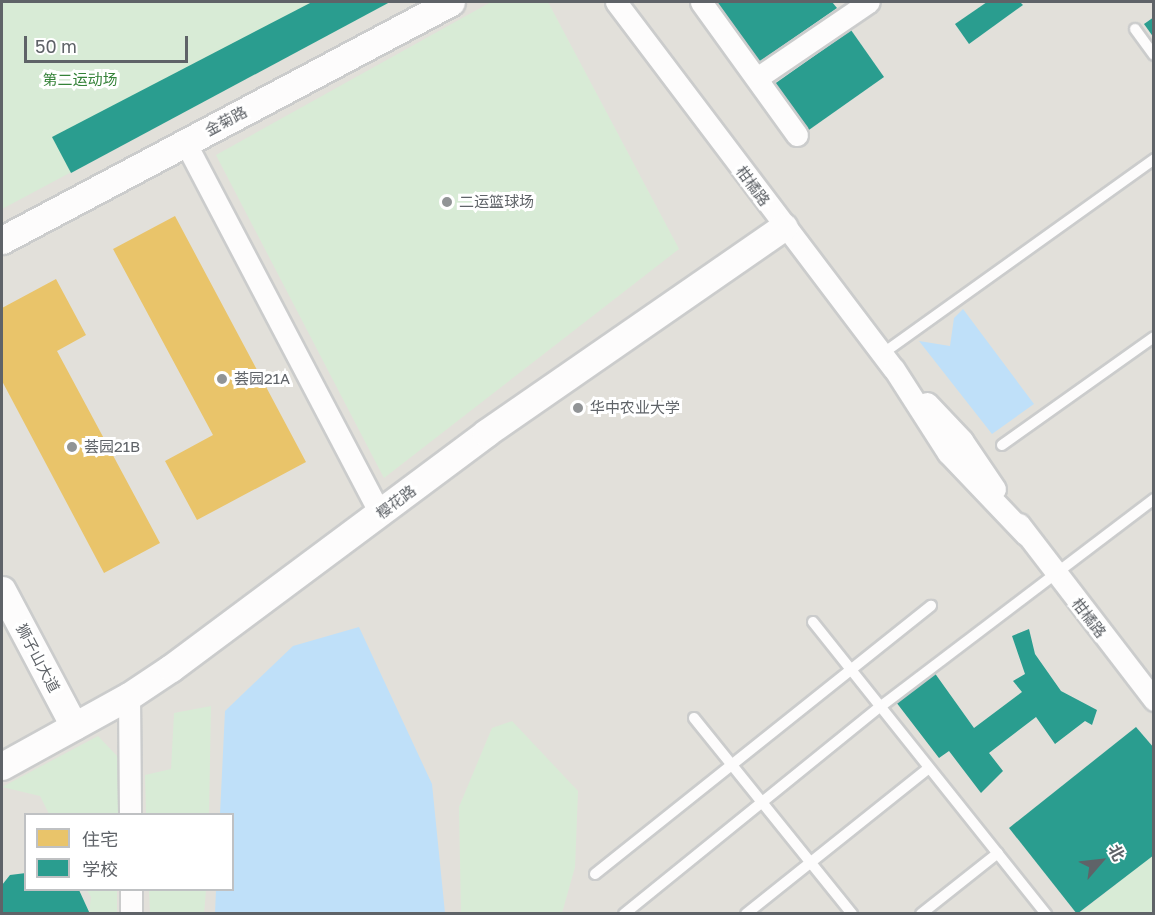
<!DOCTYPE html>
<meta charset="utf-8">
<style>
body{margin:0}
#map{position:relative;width:1155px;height:915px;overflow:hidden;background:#efeeea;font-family:"Golos Text","Noto Sans SC",sans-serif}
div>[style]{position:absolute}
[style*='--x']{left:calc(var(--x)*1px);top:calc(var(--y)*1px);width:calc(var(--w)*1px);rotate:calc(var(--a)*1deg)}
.education>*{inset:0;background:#e2e0da}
.green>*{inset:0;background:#d8ebd6}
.water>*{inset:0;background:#bfe0f9}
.homes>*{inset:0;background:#e9c46a}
.schools>*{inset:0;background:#2a9d8f}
.roads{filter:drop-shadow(2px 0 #cbcccc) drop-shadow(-2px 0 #cbcccc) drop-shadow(0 2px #cbcccc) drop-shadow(0 -2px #cbcccc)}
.service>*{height:10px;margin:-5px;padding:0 5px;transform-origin:5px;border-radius:5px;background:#fdfcfc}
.minor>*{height:21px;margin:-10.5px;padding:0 10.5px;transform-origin:10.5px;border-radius:10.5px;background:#fdfcfc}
.tertiary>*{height:27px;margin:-13.5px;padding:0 13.5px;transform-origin:13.5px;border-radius:13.5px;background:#fdfcfc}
.dots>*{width:16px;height:16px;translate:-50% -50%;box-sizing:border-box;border:3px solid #fff;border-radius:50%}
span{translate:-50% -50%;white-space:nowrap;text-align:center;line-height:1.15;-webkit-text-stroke:6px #fff;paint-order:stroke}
.park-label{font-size:15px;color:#348238}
.street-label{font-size:15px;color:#5f6368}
.poi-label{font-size:15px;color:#5f6368}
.left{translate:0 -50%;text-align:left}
.frame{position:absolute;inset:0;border:3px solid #5f6368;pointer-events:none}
.legend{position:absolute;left:24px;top:813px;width:210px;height:78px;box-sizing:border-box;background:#fff;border:2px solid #bfc1c3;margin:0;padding:8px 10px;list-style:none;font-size:18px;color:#5f6368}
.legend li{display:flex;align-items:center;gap:12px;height:30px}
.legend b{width:30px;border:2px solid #bfc1c3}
.north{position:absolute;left:1071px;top:831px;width:60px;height:60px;-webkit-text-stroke:4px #fff;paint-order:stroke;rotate:62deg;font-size:16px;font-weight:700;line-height:24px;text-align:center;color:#5f6368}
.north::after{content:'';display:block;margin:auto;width:21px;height:27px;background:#5f6368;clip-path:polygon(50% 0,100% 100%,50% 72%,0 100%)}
.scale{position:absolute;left:24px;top:36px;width:164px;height:27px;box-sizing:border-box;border:3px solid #5f6368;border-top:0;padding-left:8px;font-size:18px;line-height:21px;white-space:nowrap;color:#5f6368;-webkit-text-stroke:4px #fff;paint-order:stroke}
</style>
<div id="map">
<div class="education">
<i style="clip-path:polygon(evenodd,2px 2px,1153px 2px,1153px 913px,2px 914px,2px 2px,26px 814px,232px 814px,232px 890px,26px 890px,26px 814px)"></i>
</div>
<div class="green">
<i style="clip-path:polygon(2px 2px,390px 2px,2px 209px)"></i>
<i style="clip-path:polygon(491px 2px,548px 2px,679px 249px,384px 478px,216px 155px)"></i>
<i style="clip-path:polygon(211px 706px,209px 814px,146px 814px,145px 775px,171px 769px,174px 713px)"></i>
<i style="clip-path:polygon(512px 721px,578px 791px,575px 867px,562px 913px,461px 913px,459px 807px,492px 728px)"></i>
<i style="clip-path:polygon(98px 736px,119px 758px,118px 814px,49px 814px,40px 796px,2px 787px)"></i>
<i style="clip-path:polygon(1153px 855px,1153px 913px,1080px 913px)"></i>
<i style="clip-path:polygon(87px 890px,117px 890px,117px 913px,89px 913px,91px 897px)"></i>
<i style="clip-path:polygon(149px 890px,206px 890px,204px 913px,150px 913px)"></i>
</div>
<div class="water">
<i style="clip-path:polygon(963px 309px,1034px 404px,992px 434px,919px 341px,950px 346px,954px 318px)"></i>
<i style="clip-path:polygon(359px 627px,432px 784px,445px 913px,215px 913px,216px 890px,232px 890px,232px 814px,220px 814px,225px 711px,293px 646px)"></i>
</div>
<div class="homes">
<i style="clip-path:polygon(175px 216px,306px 462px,197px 520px,165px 461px,213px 435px,113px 249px)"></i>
<i style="clip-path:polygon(56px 279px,86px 335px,57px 351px,160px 543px,104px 573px,2px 381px,2px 308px)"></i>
</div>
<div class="schools">
<i style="clip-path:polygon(312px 2px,390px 2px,71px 173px,52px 137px)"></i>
<i style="clip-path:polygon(716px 2px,832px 2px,837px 8px,759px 62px)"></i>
<i style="clip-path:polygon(987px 2px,1020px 2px,1023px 5px,969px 44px,955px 24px)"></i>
<i style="clip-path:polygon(1154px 17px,1154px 38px,1144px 24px)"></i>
<i style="clip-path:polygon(851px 30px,884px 77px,806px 132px,773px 85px)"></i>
<i style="clip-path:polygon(1029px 629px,1035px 654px,1061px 691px,1097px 710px,1092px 725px,1085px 721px,1055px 744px,1036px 717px,989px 753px,1003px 771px,981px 793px,949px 751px,939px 758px,896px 702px,934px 672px,974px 728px,1022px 692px,1013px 681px,1025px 674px,1012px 636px)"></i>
<i style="clip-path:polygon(1136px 727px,1154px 748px,1154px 855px,1077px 914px,1009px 828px)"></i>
<i style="clip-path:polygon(26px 873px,26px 890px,79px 890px,90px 914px,2px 914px,2px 885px,10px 875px)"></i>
</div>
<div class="roads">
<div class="service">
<i style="--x:1135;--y:29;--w:32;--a:54"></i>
<i style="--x:882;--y:354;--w:335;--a:-35.6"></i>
<i style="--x:1002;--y:445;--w:186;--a:-35.4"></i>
<i style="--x:813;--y:622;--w:374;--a:51.4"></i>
<i style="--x:694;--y:718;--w:252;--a:51.1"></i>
<i style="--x:595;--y:874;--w:430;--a:-38.6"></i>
<i style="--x:624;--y:914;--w:329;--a:-39"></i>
<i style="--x:880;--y:707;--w:344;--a:-37.2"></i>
<i style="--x:746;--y:914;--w:234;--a:-38.6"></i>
<i style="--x:921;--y:914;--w:98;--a:-38.4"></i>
</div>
<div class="minor">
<i style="--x:616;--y:2;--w:460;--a:52.9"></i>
<i style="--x:894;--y:369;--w:100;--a:57.3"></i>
<i style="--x:948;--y:453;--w:113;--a:46.4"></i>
<i style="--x:701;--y:2;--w:164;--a:54.2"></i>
<i style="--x:757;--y:78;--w:135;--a:-34.2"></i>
<i style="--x:185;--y:142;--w:420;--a:62.3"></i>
<i style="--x:927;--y:403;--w:51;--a:46.6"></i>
<i style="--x:962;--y:440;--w:59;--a:56"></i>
<i style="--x:1019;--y:524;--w:222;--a:52.5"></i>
<i style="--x:129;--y:696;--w:118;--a:89.5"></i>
<i style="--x:131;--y:890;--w:24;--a:90"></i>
</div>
<div class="tertiary">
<i style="--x:2;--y:240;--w:508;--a:-27.93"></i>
<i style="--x:2;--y:590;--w:154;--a:62.1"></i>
<i style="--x:2;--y:766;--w:145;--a:-28.9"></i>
<i style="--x:129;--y:696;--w:50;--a:-33.7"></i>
<i style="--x:171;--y:668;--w:393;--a:-36.7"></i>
<i style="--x:486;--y:433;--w:362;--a:-34.7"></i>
</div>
</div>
<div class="dots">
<i style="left:447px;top:202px;background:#919496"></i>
<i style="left:222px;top:379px;background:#919496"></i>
<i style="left:578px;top:408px;background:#919496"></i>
<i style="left:72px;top:447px;background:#919496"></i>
</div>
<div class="park-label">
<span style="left:80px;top:80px">第二运动场</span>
</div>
<div class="street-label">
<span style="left:226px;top:121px;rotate:-28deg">金菊路</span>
<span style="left:753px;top:186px;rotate:53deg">柑橘路</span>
<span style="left:396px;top:502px;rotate:-37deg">樱花路</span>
<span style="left:1089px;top:618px;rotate:52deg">柑橘路</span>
<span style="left:38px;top:658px;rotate:62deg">狮子山大道</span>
</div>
<div class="poi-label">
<span class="left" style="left:459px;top:202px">二运篮球场</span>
<span class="left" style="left:234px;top:379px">荟园21A</span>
<span class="left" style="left:590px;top:408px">华中农业大学</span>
<span class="left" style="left:84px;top:447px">荟园21B</span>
</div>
<div class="frame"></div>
<ul class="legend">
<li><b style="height:16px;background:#e9c46a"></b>住宅</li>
<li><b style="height:16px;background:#2a9d8f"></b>学校</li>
</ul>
<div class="north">北</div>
<div class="scale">50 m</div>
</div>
